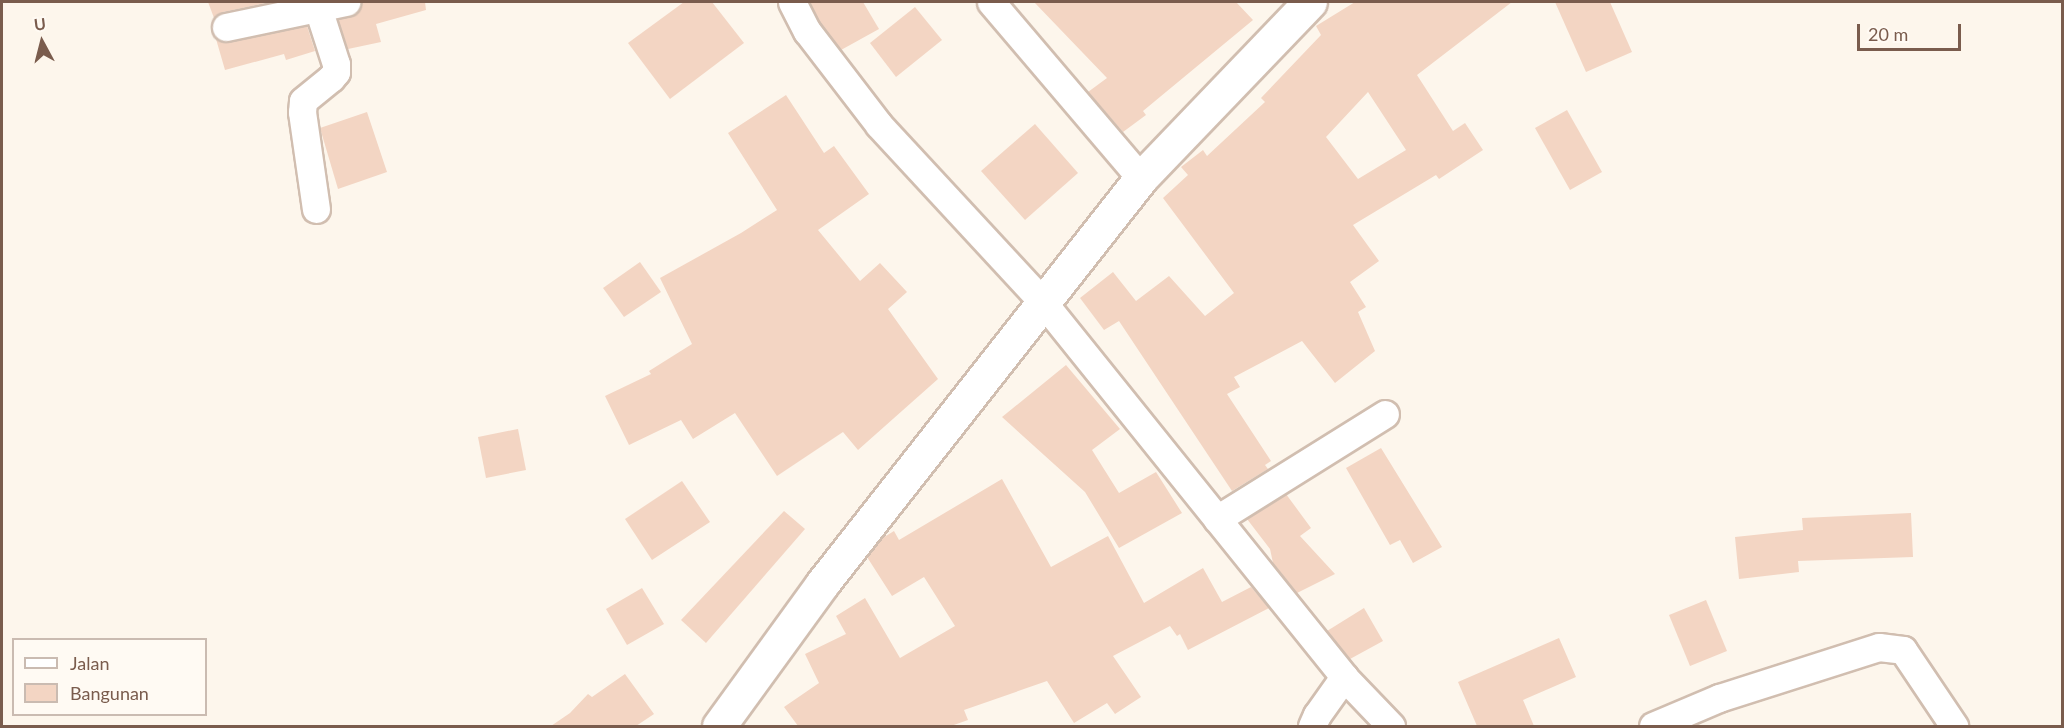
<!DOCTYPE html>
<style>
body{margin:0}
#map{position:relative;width:2064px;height:728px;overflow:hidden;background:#fdf6ec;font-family:Lato,sans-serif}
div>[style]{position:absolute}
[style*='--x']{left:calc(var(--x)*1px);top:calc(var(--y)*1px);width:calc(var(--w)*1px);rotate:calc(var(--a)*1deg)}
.building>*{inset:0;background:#f3d5c3}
.roads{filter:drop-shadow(2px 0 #d1beb0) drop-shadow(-2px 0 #d1beb0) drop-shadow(0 2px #d1beb0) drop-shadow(0 -2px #d1beb0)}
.minor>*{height:27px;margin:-13.5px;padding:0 13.5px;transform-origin:13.5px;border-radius:13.5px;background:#fff}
.tertiary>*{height:33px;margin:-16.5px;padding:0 16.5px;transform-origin:16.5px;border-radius:16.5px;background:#fff}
span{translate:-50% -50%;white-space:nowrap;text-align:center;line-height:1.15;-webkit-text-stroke:4.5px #fffaf3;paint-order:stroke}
.frame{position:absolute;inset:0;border:3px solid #7a5c4d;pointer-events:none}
.legend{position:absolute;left:12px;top:638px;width:195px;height:78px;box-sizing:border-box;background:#fffaf3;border:2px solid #cabbb1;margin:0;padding:8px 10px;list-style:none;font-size:18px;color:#7a5c4d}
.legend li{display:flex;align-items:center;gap:12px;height:30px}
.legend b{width:30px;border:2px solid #cabbb1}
.north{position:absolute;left:12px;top:12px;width:60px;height:60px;-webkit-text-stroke:4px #fffaf3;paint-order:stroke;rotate:353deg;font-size:16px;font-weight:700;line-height:24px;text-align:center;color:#7a5c4d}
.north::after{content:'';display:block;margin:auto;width:21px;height:27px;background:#7a5c4d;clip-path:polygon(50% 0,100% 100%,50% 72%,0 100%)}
.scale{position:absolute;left:1857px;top:24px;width:104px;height:27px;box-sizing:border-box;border:3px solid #7a5c4d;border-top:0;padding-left:8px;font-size:18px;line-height:21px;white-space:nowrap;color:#7a5c4d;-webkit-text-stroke:4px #fffaf3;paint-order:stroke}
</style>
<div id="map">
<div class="building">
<i style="clip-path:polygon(208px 2px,271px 2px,223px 12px,214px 18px)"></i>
<i style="clip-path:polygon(361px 2px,425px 2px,426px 10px,376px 24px,381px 42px,348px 49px,338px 20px,356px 14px)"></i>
<i style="clip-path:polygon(684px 2px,712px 2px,744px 43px,670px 99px,628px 43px)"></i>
<i style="clip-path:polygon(809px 2px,863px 2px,879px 29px,841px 50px,820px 23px)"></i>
<i style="clip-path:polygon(1034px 2px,1236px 2px,1253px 20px,1143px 111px,1146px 115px,1123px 132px,1088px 92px,1107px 78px)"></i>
<i style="clip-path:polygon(evenodd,1355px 2px,1512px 2px,1417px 75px,1453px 131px,1465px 123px,1483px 150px,1439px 179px,1436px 175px,1353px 225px,1379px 261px,1350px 282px,1366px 307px,1358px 312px,1375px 351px,1335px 383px,1302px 341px,1234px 377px,1240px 387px,1227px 394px,1271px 461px,1265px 465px,1268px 469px,1232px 491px,1119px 321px,1104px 330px,1080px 298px,1113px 272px,1136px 301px,1169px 276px,1205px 316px,1234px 293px,1163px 198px,1188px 175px,1181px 167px,1203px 150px,1207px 156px,1265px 102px,1261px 98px,1321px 35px,1316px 26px,1355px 2px,1368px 92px,1406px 150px,1358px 179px,1326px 137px,1368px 92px)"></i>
<i style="clip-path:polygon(1555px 2px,1610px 2px,1632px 52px,1586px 72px)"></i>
<i style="clip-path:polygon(915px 7px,942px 40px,896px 77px,870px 43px)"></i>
<i style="clip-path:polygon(307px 26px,315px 51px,286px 60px,284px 54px,225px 70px,216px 39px,229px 42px)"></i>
<i style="clip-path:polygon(786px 95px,824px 153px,834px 146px,869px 194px,818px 230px,860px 281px,880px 263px,907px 292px,888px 309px,938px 379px,858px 450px,843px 432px,777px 476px,735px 413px,693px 439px,681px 420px,629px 445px,605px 396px,651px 374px,649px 371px,692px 344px,660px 278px,741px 233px,777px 210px,728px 133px)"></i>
<i style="clip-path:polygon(1567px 110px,1602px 172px,1570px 190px,1535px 128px)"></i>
<i style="clip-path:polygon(367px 112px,387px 172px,338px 189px,320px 128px)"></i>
<i style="clip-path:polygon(1035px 124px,1078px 173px,1025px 220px,981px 171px)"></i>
<i style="clip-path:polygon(640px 262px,661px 292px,624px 317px,603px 288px)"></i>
<i style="clip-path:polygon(1066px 365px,1120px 429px,1092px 450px,1119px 493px,1156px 472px,1182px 513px,1119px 548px,1085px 492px,1002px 417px)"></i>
<i style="clip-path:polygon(518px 429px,526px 470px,486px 478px,478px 437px)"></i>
<i style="clip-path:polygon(1381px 448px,1442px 547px,1413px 563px,1400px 540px,1390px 545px,1346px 468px)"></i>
<i style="clip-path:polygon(1002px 479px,1051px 567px,1108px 536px,1144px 603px,1203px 568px,1222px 602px,1251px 587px,1269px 608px,1188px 650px,1180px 634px,1177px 636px,1170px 626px,1113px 656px,1141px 697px,1115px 714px,1107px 703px,1074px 723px,1047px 681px,964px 710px,968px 720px,951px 726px,798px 726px,784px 707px,819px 683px,805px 654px,846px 634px,836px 616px,865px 598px,900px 658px,955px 626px,924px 577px,892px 596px,867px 557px,881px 539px,894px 531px,899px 540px)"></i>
<i style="clip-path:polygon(682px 481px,710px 522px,652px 560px,625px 519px)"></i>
<i style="clip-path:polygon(1286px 494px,1311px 528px,1300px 536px,1335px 574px,1297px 593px,1273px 563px,1270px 549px,1247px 519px)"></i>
<i style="clip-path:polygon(784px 511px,805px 529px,706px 643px,681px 620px)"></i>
<i style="clip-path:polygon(1911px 513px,1913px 557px,1798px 561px,1799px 572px,1739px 579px,1735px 537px,1803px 530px,1802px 518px)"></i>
<i style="clip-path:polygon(642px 588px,664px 624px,627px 645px,606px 609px)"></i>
<i style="clip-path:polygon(1706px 600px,1727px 651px,1690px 666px,1669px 615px)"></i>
<i style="clip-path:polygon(1364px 608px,1383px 641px,1350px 659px,1327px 631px)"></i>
<i style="clip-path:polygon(1559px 638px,1576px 677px,1523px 700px,1534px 726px,1477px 726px,1458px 682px)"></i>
<i style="clip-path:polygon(625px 674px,654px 714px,636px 726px,551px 726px,570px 713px,588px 694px,592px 697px)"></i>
</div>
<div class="roads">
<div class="minor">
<i style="--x:316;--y:2;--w:65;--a:72.1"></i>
<i style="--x:336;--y:64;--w:8;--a:90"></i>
<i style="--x:336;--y:72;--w:8;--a:130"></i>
<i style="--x:331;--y:78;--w:36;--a:141"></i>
<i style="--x:303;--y:101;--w:11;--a:95"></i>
<i style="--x:302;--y:112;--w:98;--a:81.8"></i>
<i style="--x:792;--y:2;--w:33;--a:63"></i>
<i style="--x:807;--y:31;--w:118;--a:52.5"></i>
<i style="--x:879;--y:125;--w:240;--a:47.2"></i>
<i style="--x:1042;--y:301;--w:482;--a:51.2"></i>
<i style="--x:1344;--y:677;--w:68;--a:46.2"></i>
<i style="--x:991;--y:2;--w:231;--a:49.6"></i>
<i style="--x:226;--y:27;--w:123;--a:-11.8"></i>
<i style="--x:1217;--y:519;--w:198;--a:-32"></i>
<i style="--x:1312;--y:726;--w:12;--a:-66"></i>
<i style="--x:1317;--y:715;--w:47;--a:-54.6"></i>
<i style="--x:1653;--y:726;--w:72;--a:-23"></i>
<i style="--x:1719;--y:698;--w:168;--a:-17.7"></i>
<i style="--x:1879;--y:647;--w:24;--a:7"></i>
<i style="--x:1903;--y:650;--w:92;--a:56.1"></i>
</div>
<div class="tertiary">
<i style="--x:719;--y:726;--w:175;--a:-54"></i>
<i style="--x:822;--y:584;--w:516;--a:-51.84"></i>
<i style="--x:1141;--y:178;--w:244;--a:-46.2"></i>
</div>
</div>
<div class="frame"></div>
<ul class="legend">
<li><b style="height:8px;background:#fff"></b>Jalan</li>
<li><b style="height:16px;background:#f3d5c3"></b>Bangunan</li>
</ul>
<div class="north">U</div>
<div class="scale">20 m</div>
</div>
